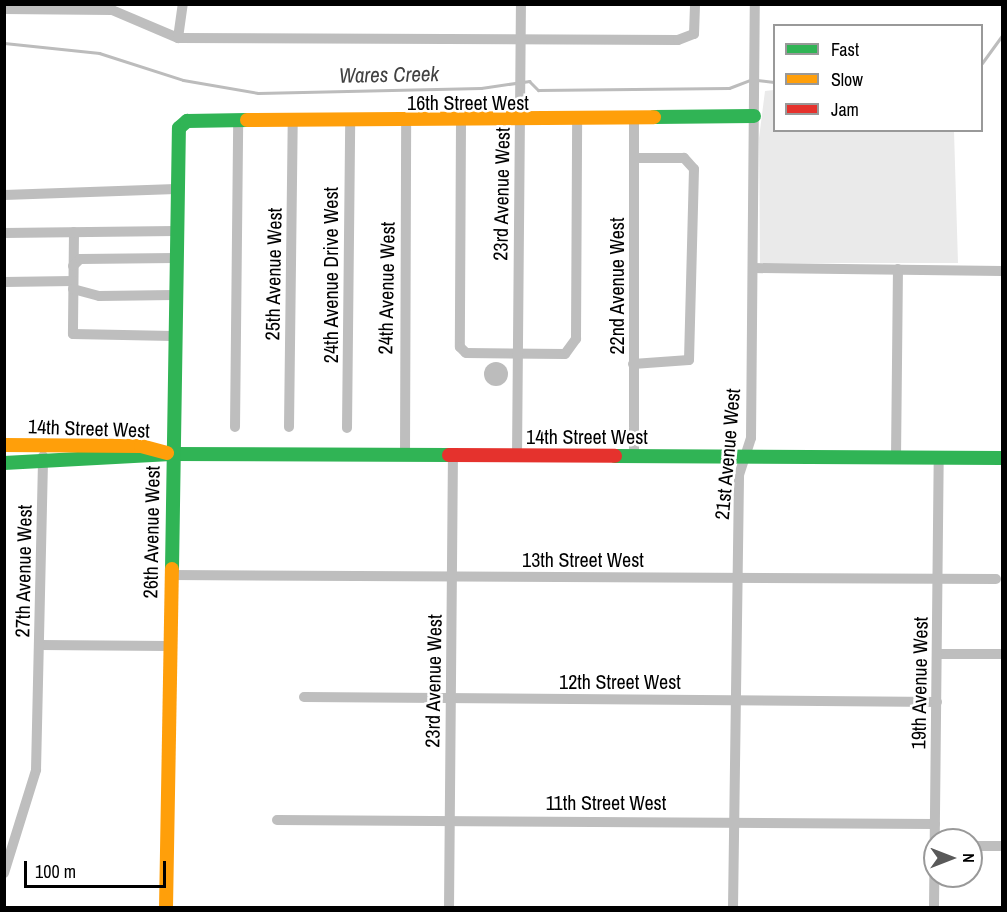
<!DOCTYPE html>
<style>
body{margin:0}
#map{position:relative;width:1007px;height:912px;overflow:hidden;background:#fff;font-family:"Archivo Narrow",sans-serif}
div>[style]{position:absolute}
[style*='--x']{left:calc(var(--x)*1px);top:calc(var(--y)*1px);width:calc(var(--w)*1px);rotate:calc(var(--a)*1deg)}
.green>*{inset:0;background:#eaeaea}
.water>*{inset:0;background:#bcbcbc}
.round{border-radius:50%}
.stream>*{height:3px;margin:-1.5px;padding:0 1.5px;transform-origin:1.5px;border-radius:1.5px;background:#bcbcbc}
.street>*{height:10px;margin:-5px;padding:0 5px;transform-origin:5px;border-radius:5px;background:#bebebe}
.fast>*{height:14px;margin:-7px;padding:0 7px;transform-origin:7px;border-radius:7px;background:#30b455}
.slow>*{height:14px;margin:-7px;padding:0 7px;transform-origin:7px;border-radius:7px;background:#ff9f0a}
.jam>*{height:14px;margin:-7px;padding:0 7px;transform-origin:7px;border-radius:7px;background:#e5322d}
span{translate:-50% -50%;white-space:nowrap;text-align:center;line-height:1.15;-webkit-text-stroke:5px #fff;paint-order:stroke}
.street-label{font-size:20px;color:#000}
.water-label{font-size:21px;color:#414141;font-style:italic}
.frame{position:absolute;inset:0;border:6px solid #000;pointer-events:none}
.legend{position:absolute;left:773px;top:24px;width:210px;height:108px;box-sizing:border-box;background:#fff;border:2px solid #999;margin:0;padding:8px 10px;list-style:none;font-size:18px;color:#000}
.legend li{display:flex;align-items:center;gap:12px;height:30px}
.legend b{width:30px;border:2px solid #999}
.north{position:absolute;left:923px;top:828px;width:60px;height:60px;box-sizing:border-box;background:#fff;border:2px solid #999;border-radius:50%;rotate:90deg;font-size:16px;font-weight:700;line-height:24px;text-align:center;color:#000}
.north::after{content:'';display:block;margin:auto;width:21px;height:27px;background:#595959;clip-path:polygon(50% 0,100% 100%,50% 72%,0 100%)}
.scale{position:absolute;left:24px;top:861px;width:142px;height:27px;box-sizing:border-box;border:3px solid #000;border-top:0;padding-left:8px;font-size:18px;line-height:21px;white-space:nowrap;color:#000;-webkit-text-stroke:4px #fff;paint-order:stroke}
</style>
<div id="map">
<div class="green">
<i style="clip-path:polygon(774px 90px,774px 130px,954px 131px,958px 263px,760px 263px,759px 138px,765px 91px)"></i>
</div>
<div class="water">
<i class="round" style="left:484px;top:362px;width:24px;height:24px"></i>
</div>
<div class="stream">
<i style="--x:4;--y:43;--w:96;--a:6"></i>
<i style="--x:99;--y:53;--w:88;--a:17.8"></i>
<i style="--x:183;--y:80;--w:76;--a:9.8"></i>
<i style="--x:258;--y:93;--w:223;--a:-1.3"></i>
<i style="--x:481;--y:88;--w:49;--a:-8.3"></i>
<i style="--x:529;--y:81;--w:13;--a:45"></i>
<i style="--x:538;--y:90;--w:191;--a:-0.6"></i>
<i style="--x:729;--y:88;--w:22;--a:-21"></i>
<i style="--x:982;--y:63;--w:34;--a:-54"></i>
<i style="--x:757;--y:80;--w:17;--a:7"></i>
</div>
<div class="street">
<i style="--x:4;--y:9;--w:108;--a:0.5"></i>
<i style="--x:112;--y:10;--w:72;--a:23"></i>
<i style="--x:178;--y:38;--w:500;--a:0.23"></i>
<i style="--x:678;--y:40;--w:17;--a:-21"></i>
<i style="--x:694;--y:34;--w:30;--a:-88"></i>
<i style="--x:178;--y:38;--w:34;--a:-82"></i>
<i style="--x:461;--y:122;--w:225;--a:90.3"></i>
<i style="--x:460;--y:347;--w:8;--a:45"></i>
<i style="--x:466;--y:353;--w:99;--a:0.6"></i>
<i style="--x:565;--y:354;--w:19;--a:-54"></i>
<i style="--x:576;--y:339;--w:220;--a:-89.7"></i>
<i style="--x:4;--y:195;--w:172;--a:-2"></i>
<i style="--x:74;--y:232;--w:102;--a:90.6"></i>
<i style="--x:73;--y:334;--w:100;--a:1.1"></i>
<i style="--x:4;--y:233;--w:171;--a:-0.7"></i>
<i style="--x:73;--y:266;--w:10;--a:-45"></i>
<i style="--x:80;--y:259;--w:95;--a:-0.6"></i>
<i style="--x:753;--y:268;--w:249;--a:0.7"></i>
<i style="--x:4;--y:282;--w:69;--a:-0.8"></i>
<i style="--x:73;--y:289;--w:27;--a:15"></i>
<i style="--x:99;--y:296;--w:75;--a:-0.8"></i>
<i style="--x:633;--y:364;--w:56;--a:-4.1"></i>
<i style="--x:689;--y:360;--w:191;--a:-88.5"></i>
<i style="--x:694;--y:169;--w:15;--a:-132"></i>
<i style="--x:684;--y:158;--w:49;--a:180"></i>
<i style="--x:235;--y:427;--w:306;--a:-89.4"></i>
<i style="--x:289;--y:427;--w:306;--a:-89.3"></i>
<i style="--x:347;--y:428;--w:306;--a:-89.4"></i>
<i style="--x:405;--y:455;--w:333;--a:-89.8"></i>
<i style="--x:517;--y:456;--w:452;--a:-89.5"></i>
<i style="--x:634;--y:456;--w:340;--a:-90"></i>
<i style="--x:896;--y:458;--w:189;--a:-89.4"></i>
<i style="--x:170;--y:575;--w:826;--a:0.28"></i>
<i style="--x:40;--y:645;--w:129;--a:0.4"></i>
<i style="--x:938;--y:654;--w:64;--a:0"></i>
<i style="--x:304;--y:697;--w:633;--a:0.45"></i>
<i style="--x:277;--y:820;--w:658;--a:0.35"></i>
<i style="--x:971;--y:846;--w:31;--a:0"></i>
<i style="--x:4;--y:873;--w:108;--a:-72.7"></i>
<i style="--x:36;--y:770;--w:314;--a:-88.7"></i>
<i style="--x:449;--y:908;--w:453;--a:-89.5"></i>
<i style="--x:733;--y:908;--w:433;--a:-89.2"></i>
<i style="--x:739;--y:475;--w:39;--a:-72"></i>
<i style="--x:751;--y:438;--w:434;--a:-89.5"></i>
<i style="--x:934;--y:908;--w:450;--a:-89.4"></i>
</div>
<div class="fast">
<i style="--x:654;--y:117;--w:100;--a:-0.6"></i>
<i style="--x:615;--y:456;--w:387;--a:0.3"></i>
<i style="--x:4;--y:463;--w:167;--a:-3.1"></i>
<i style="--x:171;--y:454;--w:278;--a:0.2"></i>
<i style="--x:172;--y:569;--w:441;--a:-89.1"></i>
<i style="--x:179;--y:128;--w:11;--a:-41"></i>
<i style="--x:187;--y:121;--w:60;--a:-1"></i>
</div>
<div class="slow">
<i style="--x:247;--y:120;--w:407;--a:-0.4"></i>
<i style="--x:4;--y:445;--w:137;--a:0.4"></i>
<i style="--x:141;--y:446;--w:27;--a:15"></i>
<i style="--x:166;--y:908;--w:339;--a:-89"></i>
</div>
<div class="jam">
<i style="--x:449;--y:455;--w:166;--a:0.3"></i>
</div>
<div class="street-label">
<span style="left:468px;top:102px">16th Street West</span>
<span style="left:501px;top:194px;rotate:-89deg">23rd Avenue West</span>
<span style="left:273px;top:274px;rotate:-89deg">25th Avenue West</span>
<span style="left:330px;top:275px;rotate:-90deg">24th Avenue Drive West</span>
<span style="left:616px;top:286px;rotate:-90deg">22nd Avenue West</span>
<span style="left:386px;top:288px;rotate:-89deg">24th Avenue West</span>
<span style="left:89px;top:428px;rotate:2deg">14th Street West</span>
<span style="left:587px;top:436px">14th Street West</span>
<span style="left:727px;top:454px;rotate:-85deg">21st Avenue West</span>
<span style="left:151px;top:532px;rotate:-89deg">26th Avenue West</span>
<span style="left:583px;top:559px">13th Street West</span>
<span style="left:23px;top:571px;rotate:-89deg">27th Avenue West</span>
<span style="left:433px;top:681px;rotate:-89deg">23rd Avenue West</span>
<span style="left:620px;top:681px">12th Street West</span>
<span style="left:919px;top:683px;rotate:-89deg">19th Avenue West</span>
<span style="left:606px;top:802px">11th Street West</span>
</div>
<div class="water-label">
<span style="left:389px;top:75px;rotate:-1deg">Wares Creek</span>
</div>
<div class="frame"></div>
<ul class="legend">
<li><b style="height:8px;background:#30b455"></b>Fast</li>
<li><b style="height:8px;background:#ff9f0a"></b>Slow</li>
<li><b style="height:8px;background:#e5322d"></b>Jam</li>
</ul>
<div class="north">N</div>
<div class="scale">100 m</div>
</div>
